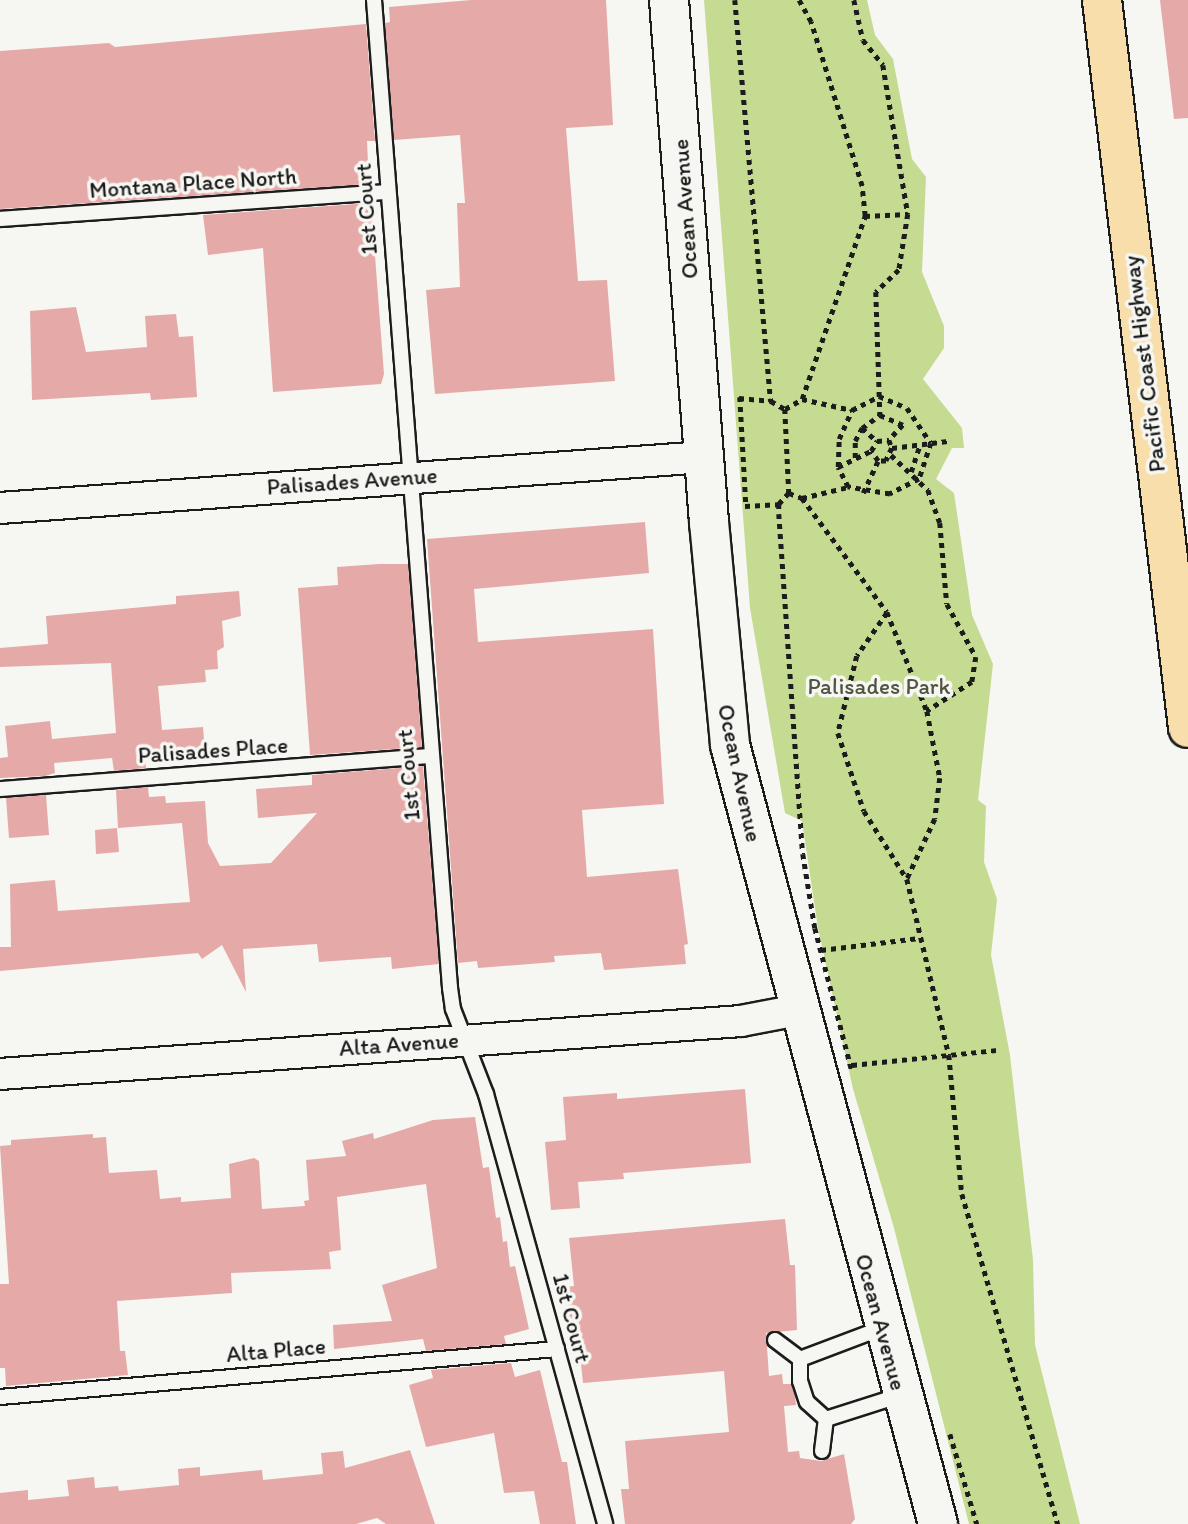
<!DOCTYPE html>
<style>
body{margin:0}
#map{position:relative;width:1188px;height:1524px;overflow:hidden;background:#f6f6f2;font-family:Itim,sans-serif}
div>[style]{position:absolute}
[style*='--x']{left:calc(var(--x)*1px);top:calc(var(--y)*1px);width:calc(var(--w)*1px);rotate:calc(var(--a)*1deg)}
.green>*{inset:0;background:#c5db91}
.building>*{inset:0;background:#e5aaa8}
.path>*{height:4.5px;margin-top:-2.25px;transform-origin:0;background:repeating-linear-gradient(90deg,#1c1c1c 0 5px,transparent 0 10px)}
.roads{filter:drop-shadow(2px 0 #1c1c1c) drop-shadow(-2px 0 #1c1c1c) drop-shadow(0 2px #1c1c1c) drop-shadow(0 -2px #1c1c1c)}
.service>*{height:14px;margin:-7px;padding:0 7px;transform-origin:7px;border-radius:7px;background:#f6f6f2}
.minor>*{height:30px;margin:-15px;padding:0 15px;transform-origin:15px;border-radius:15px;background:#f6f6f2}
.secondary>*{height:38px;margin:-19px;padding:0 19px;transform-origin:19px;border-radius:19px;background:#f6f6f2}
.trunk>*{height:38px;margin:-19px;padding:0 19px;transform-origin:19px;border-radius:19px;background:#f8deab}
span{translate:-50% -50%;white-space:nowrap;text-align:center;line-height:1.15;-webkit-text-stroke:7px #f6f6f2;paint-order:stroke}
.street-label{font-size:23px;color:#1c1c1c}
.park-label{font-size:23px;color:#4f553f}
</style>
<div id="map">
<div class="green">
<i style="clip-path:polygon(704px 0,867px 0,875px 35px,893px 59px,912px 159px,926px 177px,922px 272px,944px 326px,944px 348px,923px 379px,962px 428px,964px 448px,952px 448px,936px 479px,954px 493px,972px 615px,993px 664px,978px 800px,986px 806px,984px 862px,997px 899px,991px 955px,1010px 1055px,1033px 1260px,1035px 1345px,1080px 1524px,969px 1524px,894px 1228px,853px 1089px,818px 928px,802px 821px,785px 813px,750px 608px)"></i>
</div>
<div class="building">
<i style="clip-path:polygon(471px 0,606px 0,613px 125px,566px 128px,578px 281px,607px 280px,615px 381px,435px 394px,426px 290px,460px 287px,457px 203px,465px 203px,460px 135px,394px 140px,385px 23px,390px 22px,389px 7px)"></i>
<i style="clip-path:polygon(1160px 0,1188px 0,1188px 118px,1174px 119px)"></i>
<i style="clip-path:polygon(366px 24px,375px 141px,367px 141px,369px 184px,0 209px,0 51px,109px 43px,115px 47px)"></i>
<i style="clip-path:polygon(371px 203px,384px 374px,381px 384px,273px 392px,263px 248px,208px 255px,203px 215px)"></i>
<i style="clip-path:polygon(76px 307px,86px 352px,147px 347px,145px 316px,176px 314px,179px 337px,193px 336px,197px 397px,151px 400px,150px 393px,32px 400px,30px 311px)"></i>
<i style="clip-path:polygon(645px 522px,649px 573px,474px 589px,478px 642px,653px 629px,664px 804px,582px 810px,587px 877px,678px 869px,688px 944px,684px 945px,686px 964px,604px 970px,601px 953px,554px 956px,555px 962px,478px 968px,477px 961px,458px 963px,427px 539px)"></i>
<i style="clip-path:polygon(379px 564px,408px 564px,422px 747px,310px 755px,298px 588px,338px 585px,337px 567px)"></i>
<i style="clip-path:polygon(239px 591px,241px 616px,222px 621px,224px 647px,217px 651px,218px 669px,205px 670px,206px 682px,158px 686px,162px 730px,203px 727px,205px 753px,145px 757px,146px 768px,114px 771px,112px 758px,54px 763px,55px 773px,45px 776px,0 778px,0 758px,8px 757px,5px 726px,50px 721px,52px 739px,116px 733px,111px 663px,0 667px,0 648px,48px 644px,46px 616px,176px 604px,176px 596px)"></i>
<i style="clip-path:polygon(423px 766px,439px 964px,392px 969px,391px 957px,319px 962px,317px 944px,243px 949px,246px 992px,222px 945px,202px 959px,198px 953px,0 971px,0 947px,11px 947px,10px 884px,55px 880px,58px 911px,190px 902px,182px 823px,118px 828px,116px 790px,148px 787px,149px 797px,165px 796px,166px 803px,205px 801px,208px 843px,220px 866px,271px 863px,317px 813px,258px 818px,256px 789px,312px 785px,312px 775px)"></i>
<i style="clip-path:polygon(46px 795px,49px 835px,9px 838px,6px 798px)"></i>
<i style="clip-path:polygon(117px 828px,119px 852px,96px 854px,95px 830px)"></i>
<i style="clip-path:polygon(745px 1089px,751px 1163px,623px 1173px,624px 1179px,578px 1182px,580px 1208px,551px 1210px,545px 1142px,566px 1140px,563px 1097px,617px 1093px,617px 1099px)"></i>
<i style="clip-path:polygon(475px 1117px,483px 1168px,489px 1167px,496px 1218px,500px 1217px,503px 1242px,507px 1241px,510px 1267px,515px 1266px,529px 1329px,504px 1336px,506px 1344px,426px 1351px,423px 1339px,334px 1349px,333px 1325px,392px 1321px,382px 1285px,437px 1268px,426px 1184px,337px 1197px,341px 1250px,329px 1252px,331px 1269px,231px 1273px,232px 1293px,117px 1301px,120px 1351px,125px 1351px,128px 1375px,6px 1386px,5px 1368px,0 1368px,0 1284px,9px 1284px,0 1146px,11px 1145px,11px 1140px,93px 1134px,93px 1138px,106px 1137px,109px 1173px,157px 1170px,160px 1199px,181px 1197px,181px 1202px,231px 1198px,229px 1164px,254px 1158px,259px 1161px,262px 1209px,305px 1206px,304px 1201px,309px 1200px,306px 1160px,346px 1156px,342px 1141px,373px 1133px,374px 1139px,433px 1120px)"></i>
<i style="clip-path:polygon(785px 1219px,790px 1265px,795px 1265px,797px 1330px,766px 1333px,769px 1376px,782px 1374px,783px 1384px,791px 1384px,795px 1396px,796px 1405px,784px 1406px,788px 1452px,799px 1451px,800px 1458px,821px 1461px,844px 1454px,855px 1519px,851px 1524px,625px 1524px,621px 1489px,629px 1489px,625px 1441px,729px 1432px,724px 1371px,583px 1383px,578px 1335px,570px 1336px,568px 1307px,566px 1287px,574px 1286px,569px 1238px)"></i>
<i style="clip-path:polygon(511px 1363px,515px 1377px,540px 1370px,562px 1462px,567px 1462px,576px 1524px,540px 1524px,534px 1491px,504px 1493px,494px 1433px,426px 1447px,409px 1385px,433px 1378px,431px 1370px)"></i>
<i style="clip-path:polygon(410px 1450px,435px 1524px,386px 1524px,377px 1518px,356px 1524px,0 1524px,0 1493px,28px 1490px,28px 1500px,69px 1496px,67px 1480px,94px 1477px,95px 1488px,118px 1486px,119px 1491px,179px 1485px,178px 1469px,200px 1467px,200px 1476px,262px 1470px,263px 1480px,323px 1474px,321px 1453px,343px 1451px,345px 1468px)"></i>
</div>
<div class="path">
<i style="--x:735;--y:0;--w:403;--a:84.9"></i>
<i style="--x:771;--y:401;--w:16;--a:30"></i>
<i style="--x:785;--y:409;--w:84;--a:87.3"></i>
<i style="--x:789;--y:493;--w:15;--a:132"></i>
<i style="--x:779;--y:504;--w:10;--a:90"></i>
<i style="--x:779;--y:514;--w:341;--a:86"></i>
<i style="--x:803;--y:854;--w:75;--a:80.8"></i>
<i style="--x:815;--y:928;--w:148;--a:75.5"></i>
<i style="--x:854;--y:0;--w:41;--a:77.3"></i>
<i style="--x:863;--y:40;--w:32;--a:51"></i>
<i style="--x:883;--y:65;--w:151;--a:80.5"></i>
<i style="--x:865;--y:216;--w:43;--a:-2.7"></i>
<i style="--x:908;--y:214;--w:57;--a:99.1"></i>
<i style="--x:899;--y:270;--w:32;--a:136"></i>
<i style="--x:876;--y:292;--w:123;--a:88.1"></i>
<i style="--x:880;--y:415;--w:25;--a:23"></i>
<i style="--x:903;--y:425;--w:21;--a:133"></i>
<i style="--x:879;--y:396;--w:30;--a:23"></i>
<i style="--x:907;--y:408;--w:42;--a:55.6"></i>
<i style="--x:931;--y:443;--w:38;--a:108"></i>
<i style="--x:919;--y:479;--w:33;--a:153"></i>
<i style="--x:890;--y:494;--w:43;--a:-170.5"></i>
<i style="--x:848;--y:487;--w:22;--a:-117"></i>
<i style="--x:838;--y:467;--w:28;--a:-88"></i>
<i style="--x:839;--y:439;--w:32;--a:-66"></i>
<i style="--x:852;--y:410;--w:30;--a:-27"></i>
<i style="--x:740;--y:397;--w:109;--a:86.8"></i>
<i style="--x:739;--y:398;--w:32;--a:5"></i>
<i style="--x:802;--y:399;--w:51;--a:12.4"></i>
<i style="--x:785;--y:409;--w:20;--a:-30"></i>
<i style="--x:802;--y:399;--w:194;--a:-71"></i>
<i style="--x:865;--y:216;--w:30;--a:-96"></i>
<i style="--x:862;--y:186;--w:172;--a:-107.3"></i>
<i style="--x:811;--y:22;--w:25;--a:-119"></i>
<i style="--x:862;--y:428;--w:20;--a:41"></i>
<i style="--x:892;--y:448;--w:56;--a:-7.1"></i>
<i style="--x:891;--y:455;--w:51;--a:43.4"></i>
<i style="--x:928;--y:490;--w:35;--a:70"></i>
<i style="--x:940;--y:523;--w:81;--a:85.1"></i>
<i style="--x:947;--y:604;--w:60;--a:61.3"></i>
<i style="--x:976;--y:657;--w:25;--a:99"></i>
<i style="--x:972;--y:682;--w:54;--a:147.2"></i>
<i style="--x:855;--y:458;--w:17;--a:-90"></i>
<i style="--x:855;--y:441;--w:15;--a:-62"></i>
<i style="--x:862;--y:428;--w:22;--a:-36"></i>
<i style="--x:838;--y:467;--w:37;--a:-26"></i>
<i style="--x:871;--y:451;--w:12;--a:-59"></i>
<i style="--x:877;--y:441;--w:12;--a:-5"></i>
<i style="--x:889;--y:440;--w:9;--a:69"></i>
<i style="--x:892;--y:448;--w:14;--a:115"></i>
<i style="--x:886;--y:461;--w:8;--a:180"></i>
<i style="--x:878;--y:461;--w:12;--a:-125"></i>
<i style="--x:911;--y:472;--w:28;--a:-72"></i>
<i style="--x:789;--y:493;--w:14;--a:21"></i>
<i style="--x:802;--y:498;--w:142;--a:53.3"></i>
<i style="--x:887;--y:612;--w:107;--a:68"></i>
<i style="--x:927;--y:711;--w:68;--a:79"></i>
<i style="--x:940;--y:778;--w:41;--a:97"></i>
<i style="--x:935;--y:819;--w:66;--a:115"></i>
<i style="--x:907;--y:879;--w:181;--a:76.6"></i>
<i style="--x:949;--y:1055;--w:140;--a:84.7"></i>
<i style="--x:962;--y:1194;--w:344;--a:73.8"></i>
<i style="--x:863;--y:493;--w:35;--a:-65"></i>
<i style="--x:802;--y:498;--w:47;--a:-13.4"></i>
<i style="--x:745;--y:506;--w:34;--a:-3"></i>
<i style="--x:887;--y:613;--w:52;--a:124.9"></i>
<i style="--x:857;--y:656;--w:79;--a:103.9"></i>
<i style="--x:838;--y:733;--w:82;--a:71.6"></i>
<i style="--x:864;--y:811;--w:80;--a:57.7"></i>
<i style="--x:821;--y:950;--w:99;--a:-7"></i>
<i style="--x:852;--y:1065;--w:147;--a:-5.9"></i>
<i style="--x:950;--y:1434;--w:94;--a:73.3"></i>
</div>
<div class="roads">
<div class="service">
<i style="--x:374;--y:0;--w:991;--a:85.6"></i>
<i style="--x:450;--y:988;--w:21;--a:82"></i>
<i style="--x:453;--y:1009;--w:91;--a:68.8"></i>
<i style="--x:486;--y:1094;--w:446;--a:74.5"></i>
<i style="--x:0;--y:219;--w:389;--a:-4"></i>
<i style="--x:0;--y:789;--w:430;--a:-4.4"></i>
<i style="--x:882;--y:1328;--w:88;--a:159.3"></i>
<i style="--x:800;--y:1359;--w:22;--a:90"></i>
<i style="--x:800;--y:1381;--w:22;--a:72"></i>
<i style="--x:807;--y:1402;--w:25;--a:42"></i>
<i style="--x:826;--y:1419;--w:79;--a:-17.7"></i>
<i style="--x:775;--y:1340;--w:31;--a:37"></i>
<i style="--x:0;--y:1397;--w:559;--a:-4.93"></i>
<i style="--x:822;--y:1451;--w:32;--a:-83"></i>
</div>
<div class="minor">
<i style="--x:0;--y:508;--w:706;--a:-4.14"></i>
<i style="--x:0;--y:1074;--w:743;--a:-4.09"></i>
<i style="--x:741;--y:1021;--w:58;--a:-10.9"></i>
</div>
<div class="secondary">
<i style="--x:669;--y:0;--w:524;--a:85.62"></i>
<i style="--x:709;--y:522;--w:224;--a:84.6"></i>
<i style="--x:730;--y:745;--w:806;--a:75.05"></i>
</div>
<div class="trunk">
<i style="--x:1102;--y:0;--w:733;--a:83.26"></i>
</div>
</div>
<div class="street-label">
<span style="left:193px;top:183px;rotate:-4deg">Montana Place North</span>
<span style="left:366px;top:209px;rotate:-94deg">1st Court</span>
<span style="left:685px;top:209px;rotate:-94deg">Ocean Avenue</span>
<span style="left:1144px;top:364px;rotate:-97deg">Pacific Coast Highway</span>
<span style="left:352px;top:481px;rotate:-4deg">Palisades Avenue</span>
<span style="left:213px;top:750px;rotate:-4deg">Palisades Place</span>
<span style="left:740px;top:773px;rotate:78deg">Ocean Avenue</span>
<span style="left:408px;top:775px;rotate:-95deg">1st Court</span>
<span style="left:399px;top:1044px;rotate:-4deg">Alta Avenue</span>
<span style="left:572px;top:1318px;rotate:75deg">1st Court</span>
<span style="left:881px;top:1322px;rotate:75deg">Ocean Avenue</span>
<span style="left:276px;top:1350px;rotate:-5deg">Alta Place</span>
</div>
<div class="park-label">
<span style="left:879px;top:686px">Palisades Park</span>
</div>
</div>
